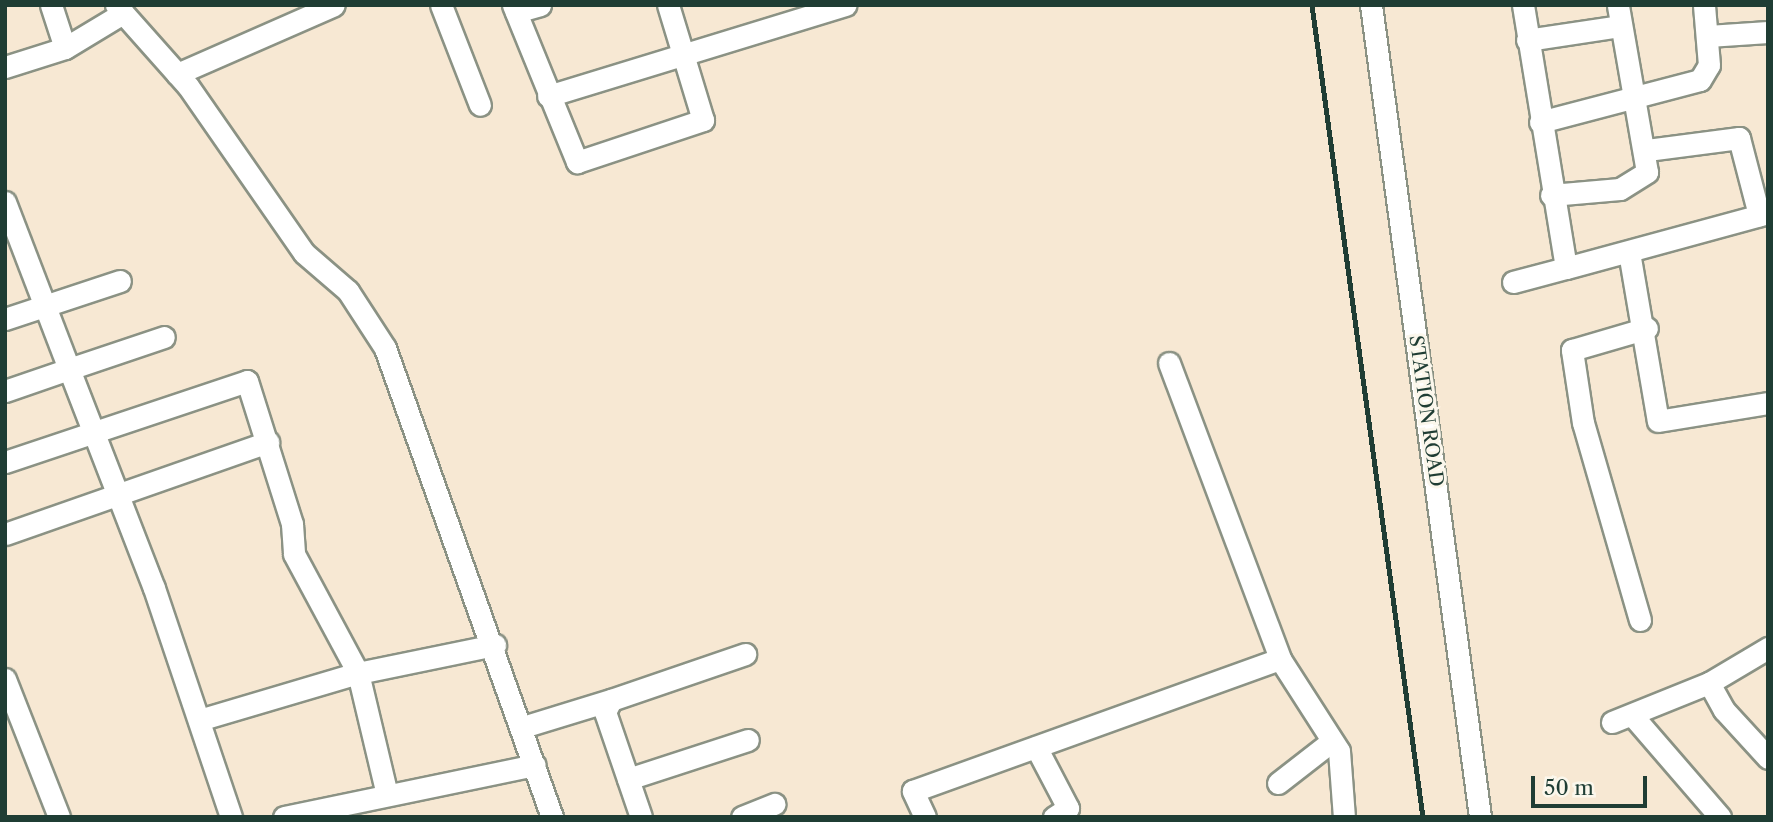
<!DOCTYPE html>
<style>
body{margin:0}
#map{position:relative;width:1773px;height:822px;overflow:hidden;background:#f7e8d3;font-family:"Libre Caslon Text",serif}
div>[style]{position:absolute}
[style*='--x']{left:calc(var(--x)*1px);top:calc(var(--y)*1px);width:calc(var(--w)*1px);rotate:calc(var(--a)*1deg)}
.roads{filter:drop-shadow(2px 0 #8b9284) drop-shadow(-2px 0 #8b9284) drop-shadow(0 2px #8b9284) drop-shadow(0 -2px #8b9284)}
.minor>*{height:21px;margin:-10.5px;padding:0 10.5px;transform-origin:10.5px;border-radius:10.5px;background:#fff}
.rail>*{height:4.5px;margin:-2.25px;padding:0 2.25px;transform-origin:2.25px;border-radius:2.25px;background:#1f3d34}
span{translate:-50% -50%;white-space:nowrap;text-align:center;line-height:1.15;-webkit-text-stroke:6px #fbf7ec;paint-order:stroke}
.street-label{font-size:19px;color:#1f3d34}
.frame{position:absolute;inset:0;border:7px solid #1f3d34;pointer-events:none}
.scale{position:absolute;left:1531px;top:776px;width:116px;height:32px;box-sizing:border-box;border:4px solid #1f3d34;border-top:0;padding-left:9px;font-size:21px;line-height:24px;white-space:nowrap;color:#1f3d34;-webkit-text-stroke:5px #fbf7ec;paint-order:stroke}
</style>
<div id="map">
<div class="roads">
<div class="minor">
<i style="--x:51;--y:5;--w:45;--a:72"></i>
<i style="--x:116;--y:5;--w:108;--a:48.4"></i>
<i style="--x:188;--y:86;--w:203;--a:55.2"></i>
<i style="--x:304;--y:253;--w:58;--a:40.8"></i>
<i style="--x:348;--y:291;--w:68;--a:57"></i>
<i style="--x:385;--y:348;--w:498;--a:70.4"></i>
<i style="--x:441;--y:5;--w:107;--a:68.7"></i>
<i style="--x:513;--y:5;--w:170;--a:67.8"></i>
<i style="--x:577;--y:162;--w:133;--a:-18.4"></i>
<i style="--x:703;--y:120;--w:120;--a:-106.9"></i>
<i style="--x:1371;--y:5;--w:819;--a:82.35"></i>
<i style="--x:1523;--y:5;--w:266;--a:80.7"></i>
<i style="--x:1566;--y:268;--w:209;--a:-15.2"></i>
<i style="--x:516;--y:12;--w:25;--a:-16"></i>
<i style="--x:1708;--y:36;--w:60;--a:-3.8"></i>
<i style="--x:1527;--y:40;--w:95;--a:-8.5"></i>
<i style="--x:5;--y:67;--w:63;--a:-17.6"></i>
<i style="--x:65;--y:48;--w:68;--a:-31.1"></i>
<i style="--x:177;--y:74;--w:171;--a:-23.7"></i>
<i style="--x:548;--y:96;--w:311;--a:-17"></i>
<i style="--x:1540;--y:122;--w:165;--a:-14.7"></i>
<i style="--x:1700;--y:80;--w:17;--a:-59"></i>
<i style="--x:1709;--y:65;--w:60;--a:-94.8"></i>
<i style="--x:1647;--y:150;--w:93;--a:-7.4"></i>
<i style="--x:1739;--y:138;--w:80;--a:75.4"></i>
<i style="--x:1551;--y:195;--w:69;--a:-5"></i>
<i style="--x:1620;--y:189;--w:32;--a:-32"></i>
<i style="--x:1647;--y:172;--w:169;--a:-99.9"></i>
<i style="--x:5;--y:202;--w:179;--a:69"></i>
<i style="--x:69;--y:369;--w:100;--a:-18.6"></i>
<i style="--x:1629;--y:252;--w:171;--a:80.3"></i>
<i style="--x:1658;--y:421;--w:111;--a:-9.3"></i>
<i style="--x:1513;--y:282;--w:55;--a:-14.8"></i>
<i style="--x:5;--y:319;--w:121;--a:-18.3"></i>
<i style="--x:1169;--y:363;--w:316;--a:69.4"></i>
<i style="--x:1280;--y:659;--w:109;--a:57.3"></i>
<i style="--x:1339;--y:751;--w:66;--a:85.7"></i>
<i style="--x:5;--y:391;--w:68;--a:-19"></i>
<i style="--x:69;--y:369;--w:235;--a:68.8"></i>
<i style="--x:154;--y:588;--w:242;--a:71.4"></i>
<i style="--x:5;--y:462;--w:255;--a:-18.5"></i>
<i style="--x:247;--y:381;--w:150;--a:72.5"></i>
<i style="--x:292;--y:524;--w:30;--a:86"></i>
<i style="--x:294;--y:554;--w:135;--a:61.7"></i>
<i style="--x:358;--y:673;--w:125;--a:76.6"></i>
<i style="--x:5;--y:534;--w:279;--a:-19.3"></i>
<i style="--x:1640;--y:620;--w:205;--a:-106.1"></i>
<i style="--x:1583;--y:423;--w:74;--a:-98.6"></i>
<i style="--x:1572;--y:350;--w:78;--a:-16.3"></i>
<i style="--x:5;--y:679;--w:148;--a:68.6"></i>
<i style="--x:1709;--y:683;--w:31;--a:61"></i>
<i style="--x:1724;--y:710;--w:65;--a:47.5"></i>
<i style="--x:1632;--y:715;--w:135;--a:49.2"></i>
<i style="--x:199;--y:720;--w:166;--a:-16.5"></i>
<i style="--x:358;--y:673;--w:140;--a:-11.6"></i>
<i style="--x:1612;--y:722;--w:105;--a:-21.9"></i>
<i style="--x:1709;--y:683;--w:69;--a:-30.7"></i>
<i style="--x:523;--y:727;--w:92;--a:-17.1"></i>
<i style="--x:1036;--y:747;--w:69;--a:62.3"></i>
<i style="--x:1068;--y:808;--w:17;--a:147"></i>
<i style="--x:628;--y:779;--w:126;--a:-18"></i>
<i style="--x:1278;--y:783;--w:68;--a:-37.9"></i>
<i style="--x:284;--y:817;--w:256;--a:-11.7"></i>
<i style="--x:641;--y:817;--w:111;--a:-108.9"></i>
<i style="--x:605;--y:712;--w:13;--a:-63"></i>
<i style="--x:611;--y:700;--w:142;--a:-18.9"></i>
<i style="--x:742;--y:817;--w:35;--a:-22"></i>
<i style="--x:925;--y:817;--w:29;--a:-115"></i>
<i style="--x:913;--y:791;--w:390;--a:-19.8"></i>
</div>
</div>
<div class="rail">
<i style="--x:1312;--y:5;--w:820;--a:82.22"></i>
</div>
<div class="street-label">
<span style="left:1426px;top:411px;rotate:82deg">STATION ROAD</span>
</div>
<div class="frame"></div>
<div class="scale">50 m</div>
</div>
